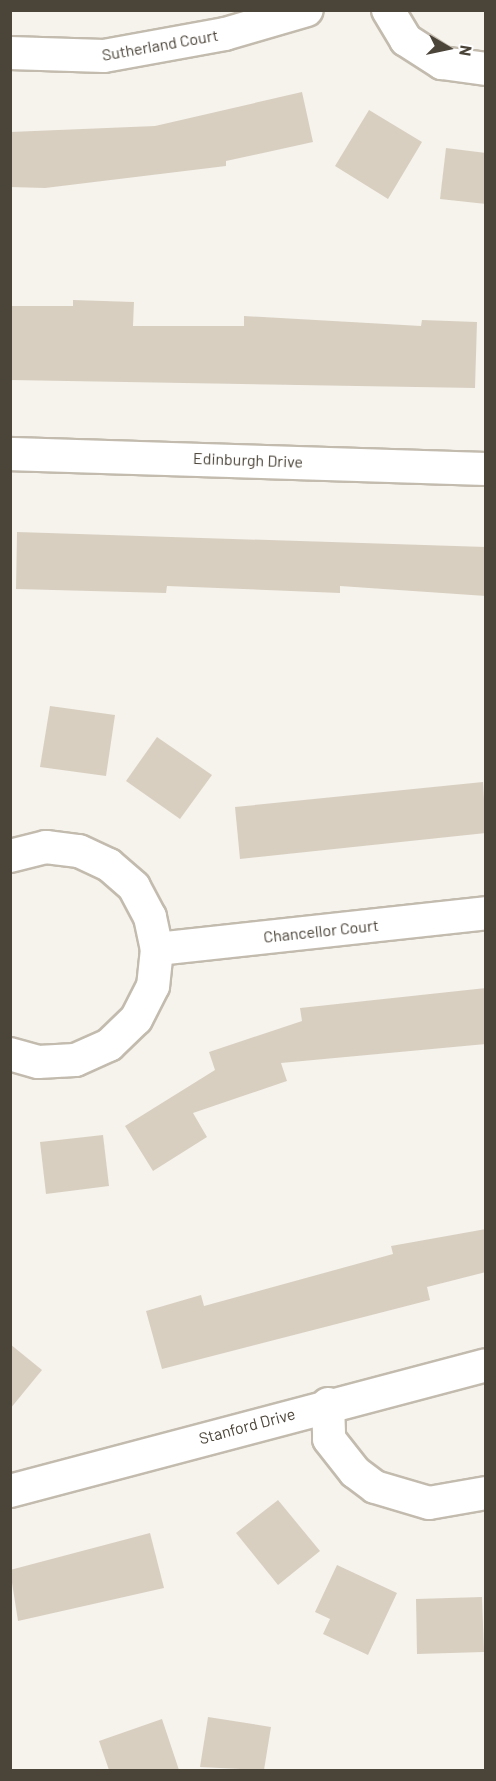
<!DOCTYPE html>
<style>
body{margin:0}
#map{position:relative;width:496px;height:1781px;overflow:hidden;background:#f6f3ec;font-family:Barlow,sans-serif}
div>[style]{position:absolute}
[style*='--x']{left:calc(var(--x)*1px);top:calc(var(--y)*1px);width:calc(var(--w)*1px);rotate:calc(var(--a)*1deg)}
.building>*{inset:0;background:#d8cfc1}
.roads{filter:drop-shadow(2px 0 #c2bbae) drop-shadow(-2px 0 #c2bbae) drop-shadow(0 2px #c2bbae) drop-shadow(0 -2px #c2bbae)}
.minor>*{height:32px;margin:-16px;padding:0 16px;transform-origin:16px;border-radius:16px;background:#fff}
span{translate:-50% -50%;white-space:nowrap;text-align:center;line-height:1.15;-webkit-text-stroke:5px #fff;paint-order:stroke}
.street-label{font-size:16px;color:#4b4439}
.frame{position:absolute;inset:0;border:12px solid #4b4439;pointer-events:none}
.north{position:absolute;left:418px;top:18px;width:60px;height:60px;-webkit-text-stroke:4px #fff;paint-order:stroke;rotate:99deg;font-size:16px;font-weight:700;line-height:24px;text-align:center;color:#4b4439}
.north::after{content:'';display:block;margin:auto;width:21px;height:27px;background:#4b4439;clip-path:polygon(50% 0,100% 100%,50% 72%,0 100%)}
</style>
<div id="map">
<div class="building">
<i style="clip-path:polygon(302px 92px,313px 142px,226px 161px,226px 166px,45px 188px,10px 187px,10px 132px,155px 126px)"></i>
<i style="clip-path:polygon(369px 110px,422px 142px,388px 199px,335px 166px)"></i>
<i style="clip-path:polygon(446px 148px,486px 153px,486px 204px,440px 199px)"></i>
<i style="clip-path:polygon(73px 300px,134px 302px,133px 326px,244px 326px,244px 316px,421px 326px,422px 320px,477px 322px,475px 388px,10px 380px,10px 306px,73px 306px)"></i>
<i style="clip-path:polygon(17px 532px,486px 547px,486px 596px,340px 586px,340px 593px,167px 586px,166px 593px,16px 589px)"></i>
<i style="clip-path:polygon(50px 706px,115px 715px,106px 776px,40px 767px)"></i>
<i style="clip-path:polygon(157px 737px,212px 775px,180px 819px,126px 781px)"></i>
<i style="clip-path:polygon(483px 782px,486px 833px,240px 859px,235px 807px)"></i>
<i style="clip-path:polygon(486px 988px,486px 1044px,281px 1063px,287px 1081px,193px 1113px,207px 1137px,153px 1171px,125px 1126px,215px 1070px,209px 1052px,302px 1021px,300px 1008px)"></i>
<i style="clip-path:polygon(103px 1135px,109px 1186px,46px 1194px,40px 1142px)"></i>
<i style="clip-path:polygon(486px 1229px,486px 1272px,427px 1287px,430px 1300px,162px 1369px,146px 1311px,201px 1295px,204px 1306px,393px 1254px,391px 1246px)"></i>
<i style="clip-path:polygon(10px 1344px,42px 1370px,10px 1409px)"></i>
<i style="clip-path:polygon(278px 1500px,320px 1551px,278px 1585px,236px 1533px)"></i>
<i style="clip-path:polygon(150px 1533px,164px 1588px,18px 1621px,10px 1570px)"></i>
<i style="clip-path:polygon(337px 1565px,397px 1593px,368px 1655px,323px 1634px,330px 1619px,315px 1612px)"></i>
<i style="clip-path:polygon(482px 1597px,484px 1652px,417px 1654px,416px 1599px)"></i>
<i style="clip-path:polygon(208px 1717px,271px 1727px,264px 1770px,200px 1767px)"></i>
<i style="clip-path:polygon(162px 1719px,179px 1770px,109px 1770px,99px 1741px)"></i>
</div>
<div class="roads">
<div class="minor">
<i style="--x:388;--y:10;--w:35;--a:59"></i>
<i style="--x:406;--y:40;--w:43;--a:32.6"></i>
<i style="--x:442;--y:63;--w:44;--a:7.8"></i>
<i style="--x:10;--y:53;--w:94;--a:1.8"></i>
<i style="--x:104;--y:56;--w:123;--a:-10.3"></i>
<i style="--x:225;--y:34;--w:85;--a:-16.3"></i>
<i style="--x:10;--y:454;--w:476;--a:1.8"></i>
<i style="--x:10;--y:856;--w:37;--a:-14"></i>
<i style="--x:46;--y:847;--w:33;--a:7"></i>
<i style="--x:79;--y:851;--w:33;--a:25"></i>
<i style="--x:109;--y:865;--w:33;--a:41"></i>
<i style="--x:134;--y:887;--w:34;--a:62"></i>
<i style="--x:150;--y:917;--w:33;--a:78"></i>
<i style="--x:157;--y:949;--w:37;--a:96"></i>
<i style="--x:153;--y:986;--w:37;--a:117"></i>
<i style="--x:136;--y:1019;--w:37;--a:136"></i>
<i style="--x:109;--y:1045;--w:37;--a:156"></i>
<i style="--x:75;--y:1060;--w:37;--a:177"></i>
<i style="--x:38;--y:1062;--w:29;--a:-164"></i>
<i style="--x:157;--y:949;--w:331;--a:-6.2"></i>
<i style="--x:328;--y:1404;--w:35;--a:88"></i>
<i style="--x:329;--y:1439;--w:42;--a:51.8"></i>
<i style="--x:355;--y:1472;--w:25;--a:37"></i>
<i style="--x:375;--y:1487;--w:56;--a:16.5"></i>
<i style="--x:429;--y:1503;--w:58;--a:-10"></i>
<i style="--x:10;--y:1491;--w:492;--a:-14.8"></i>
</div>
</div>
<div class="street-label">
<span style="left:160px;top:45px;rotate:-10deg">Sutherland Court</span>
<span style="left:248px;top:460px;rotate:2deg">Edinburgh Drive</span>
<span style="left:321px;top:931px;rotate:-6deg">Chancellor Court</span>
<span style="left:247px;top:1426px;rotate:-15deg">Stanford Drive</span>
</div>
<div class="frame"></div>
<div class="north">N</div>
</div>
